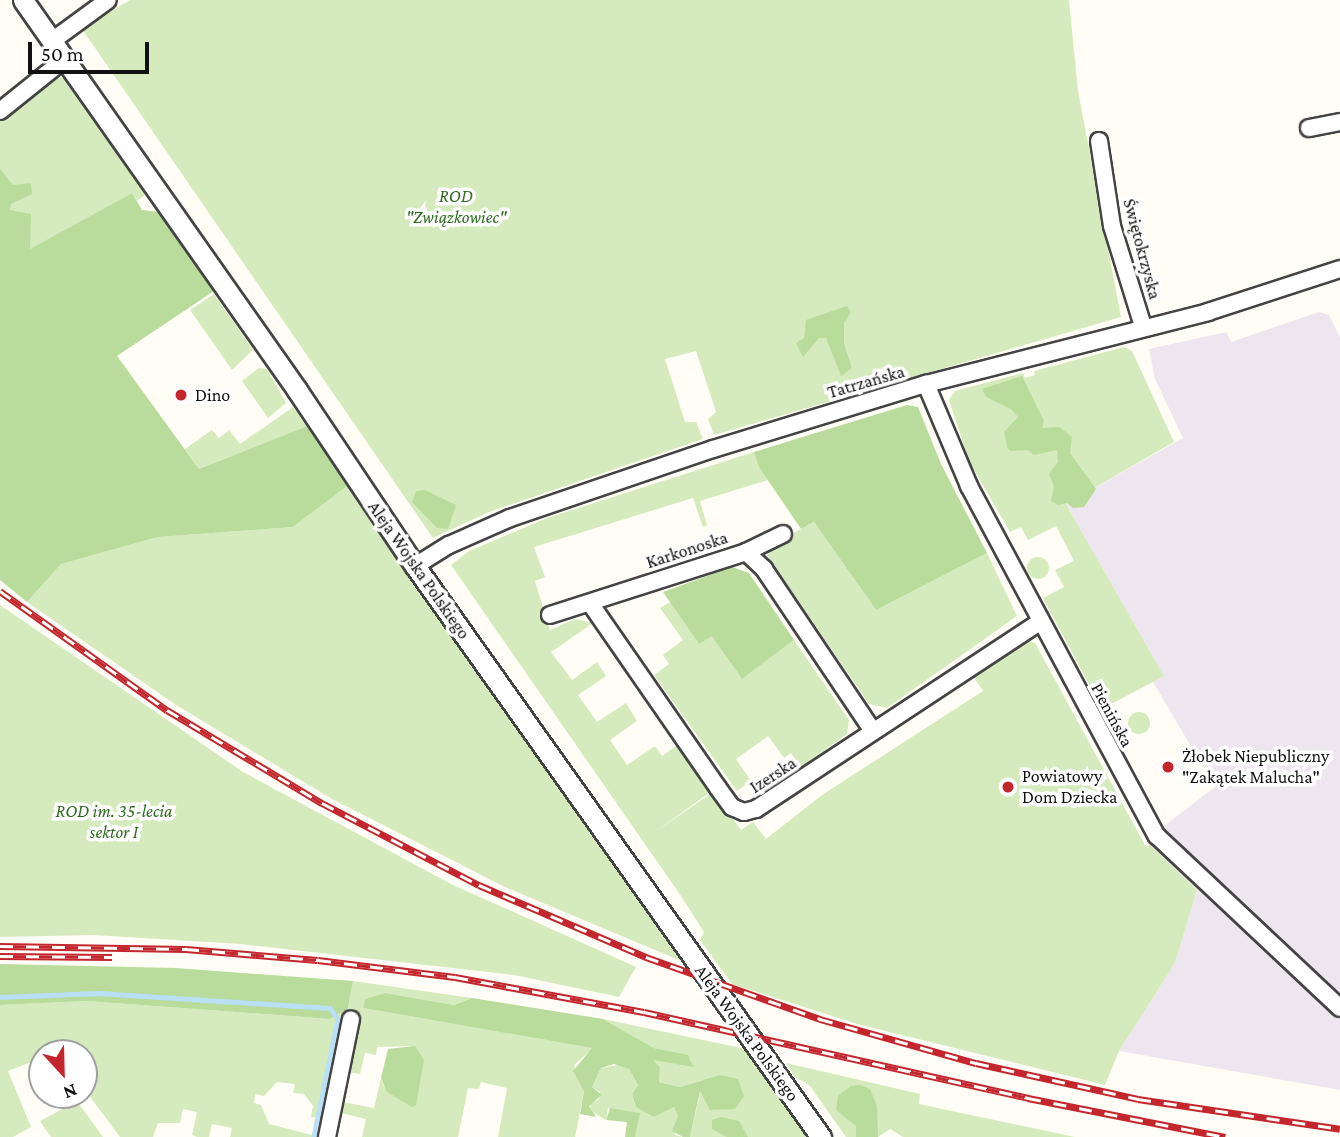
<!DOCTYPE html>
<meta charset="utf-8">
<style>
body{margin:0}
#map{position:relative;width:1340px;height:1137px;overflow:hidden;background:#fffdf5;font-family:"Crimson Pro",serif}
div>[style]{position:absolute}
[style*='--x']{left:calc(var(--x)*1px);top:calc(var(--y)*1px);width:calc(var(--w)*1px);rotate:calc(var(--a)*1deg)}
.industrial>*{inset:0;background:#eee6ef}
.green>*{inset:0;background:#d5ebbd}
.round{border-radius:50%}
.forest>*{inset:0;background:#b9dc9c}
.stream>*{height:4.5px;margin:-2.25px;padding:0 2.25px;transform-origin:2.25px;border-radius:2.25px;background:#b9e0f7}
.roads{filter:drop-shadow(2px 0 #444) drop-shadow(-2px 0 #444) drop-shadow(0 2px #444) drop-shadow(0 -2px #444)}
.minor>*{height:16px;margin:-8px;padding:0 8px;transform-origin:8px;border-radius:8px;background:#fff}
.tertiary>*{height:19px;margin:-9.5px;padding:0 9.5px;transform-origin:9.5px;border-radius:9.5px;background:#fff}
.rail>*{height:7px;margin-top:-3.5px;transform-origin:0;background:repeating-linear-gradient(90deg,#fff 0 13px,#c4262e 0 26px);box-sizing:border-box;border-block:2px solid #c4262e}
.dots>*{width:19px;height:19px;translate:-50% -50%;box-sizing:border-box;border:4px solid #fff;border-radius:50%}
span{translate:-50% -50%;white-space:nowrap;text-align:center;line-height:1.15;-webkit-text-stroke:7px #fff;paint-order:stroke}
.park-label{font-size:18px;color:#2f6b1f;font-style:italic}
.street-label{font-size:18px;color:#111}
.poi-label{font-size:18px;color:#111}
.left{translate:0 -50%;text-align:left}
.north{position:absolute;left:28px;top:1039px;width:70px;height:70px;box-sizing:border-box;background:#fff;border:2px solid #a0a0a0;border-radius:50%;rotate:158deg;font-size:19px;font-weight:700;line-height:28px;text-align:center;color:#111}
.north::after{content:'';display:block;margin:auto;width:24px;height:32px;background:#c4262e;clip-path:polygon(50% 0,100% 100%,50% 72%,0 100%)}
.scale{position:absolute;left:28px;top:42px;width:121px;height:32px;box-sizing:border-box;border:4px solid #111;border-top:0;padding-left:9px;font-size:21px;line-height:24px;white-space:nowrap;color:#111;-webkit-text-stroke:5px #fff;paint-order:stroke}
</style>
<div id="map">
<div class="industrial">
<i style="clip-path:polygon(1319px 312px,1329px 315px,1340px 337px,1340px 1090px,1119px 1051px,1175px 963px,1197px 890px,1150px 845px,1164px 826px,1215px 787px,1153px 682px,1164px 676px,1066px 504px,1183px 438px,1155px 379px,1149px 349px,1226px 332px,1231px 342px)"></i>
</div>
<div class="green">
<i style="clip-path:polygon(130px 0,1069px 0,1078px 91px,1121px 317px,714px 435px,708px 419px,716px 412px,696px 351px,665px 359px,685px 422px,696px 422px,703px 439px,489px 512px,433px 538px,82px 29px)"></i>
<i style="clip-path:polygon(53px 76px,68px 79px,145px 188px,144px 196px,137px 201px,132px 193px,29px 250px,0 250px,0 117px)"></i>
<i style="clip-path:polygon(214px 294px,253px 350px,232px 370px,190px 310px)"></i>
<i style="clip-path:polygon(1124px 347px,1132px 351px,1174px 442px,1066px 504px,1164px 676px,1102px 709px,1043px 598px,1064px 587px,1055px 570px,1074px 561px,1056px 526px,1028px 540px,1021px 527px,1010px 532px,969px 461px,949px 400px,955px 391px,1023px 373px,1025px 378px,1035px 375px,1034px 371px)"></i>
<i style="clip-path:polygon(259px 368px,267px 369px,286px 403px,268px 418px,242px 381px)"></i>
<i style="clip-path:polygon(293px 407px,307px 427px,199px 469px,185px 449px,212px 430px,219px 438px,229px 430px,240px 444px)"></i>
<i style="clip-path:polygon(754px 452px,768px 480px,700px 501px,707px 525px,703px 527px,693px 498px,534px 547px,545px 577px,535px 581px,550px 630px,575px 619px,593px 623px,551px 652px,572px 680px,597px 662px,606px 676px,578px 695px,597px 722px,626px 703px,637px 721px,610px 740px,627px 765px,655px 746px,662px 756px,679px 744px,713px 790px,655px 832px,713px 792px,741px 830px,753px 822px,766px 839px,822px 795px,983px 691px,973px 676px,1027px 641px,1035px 643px,1146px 847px,1150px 845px,1197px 890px,1175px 963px,1119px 1051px,1105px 1085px,857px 1024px,732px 984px,700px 940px,704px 932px,681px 896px,451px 565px,469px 551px,547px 518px)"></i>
<i style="clip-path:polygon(350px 484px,686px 963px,505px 887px,332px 799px,176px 705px,27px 602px,61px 564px,158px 537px,293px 527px)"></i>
<i style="clip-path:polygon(814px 522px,876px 610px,987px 553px,1017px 616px,887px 708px,869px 704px,767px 555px,772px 545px)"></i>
<i class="round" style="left:1027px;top:557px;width:22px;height:22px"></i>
<i style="clip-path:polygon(670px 602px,699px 644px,712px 635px,742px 679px,794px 640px,849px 720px,847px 734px,801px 767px,791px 753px,784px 758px,768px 736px,736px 759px,751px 781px,737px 791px,654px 675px,669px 664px,663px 655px,683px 640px,660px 608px)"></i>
<i style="clip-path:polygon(0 605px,243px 772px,451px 884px,636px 967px,619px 997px,514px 975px,240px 944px,94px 935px,0 937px)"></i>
<i class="round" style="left:1128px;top:712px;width:22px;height:22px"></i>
<i style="clip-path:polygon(353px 981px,472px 998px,454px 1005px,385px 993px,365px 999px,363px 1008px,593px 1048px,574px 1065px,584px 1091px,575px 1137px,498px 1137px,507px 1088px,481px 1082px,479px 1089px,468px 1088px,458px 1137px,362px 1137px,366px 1119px,341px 1113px,343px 1102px,374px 1108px,381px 1078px,384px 1087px,414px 1046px,377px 1047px,376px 1055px,365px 1053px,360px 1074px,349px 1072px,351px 1058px,339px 1056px,323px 1118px,311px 1117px,313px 1106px,304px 1094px,293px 1093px,295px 1084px,277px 1082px,264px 1096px,255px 1094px,254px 1103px,261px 1105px,269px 1124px,320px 1137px,230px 1137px,232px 1128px,212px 1124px,209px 1137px,197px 1137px,192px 1135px,197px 1112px,183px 1109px,180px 1123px,158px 1123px,153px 1137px,120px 1137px,88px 1094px,84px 1053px,42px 1053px,42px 1058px,8px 1071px,31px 1127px,13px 1137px,0 1137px,0 1005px,87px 1001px,330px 1019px,348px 1008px)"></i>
<i style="clip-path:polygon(603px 1019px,751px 1050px,813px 1137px,690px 1137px,703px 1080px,680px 1087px,659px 1082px,660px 1067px,651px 1059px,693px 1066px,690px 1058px,654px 1048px)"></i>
<i style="clip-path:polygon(786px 1063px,920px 1094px,919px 1104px,1075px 1137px,903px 1137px,890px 1129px,878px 1137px,846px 1137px,810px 1086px,794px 1076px)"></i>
<i style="clip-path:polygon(618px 1065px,629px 1069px,638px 1085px,632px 1094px,635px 1105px,654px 1117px,674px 1107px,678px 1112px,675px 1135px,683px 1137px,635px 1137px,639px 1113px,608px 1108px,606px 1120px,591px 1111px,590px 1104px,599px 1099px,600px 1092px,592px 1087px,601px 1068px)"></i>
<i style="clip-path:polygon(77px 1101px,103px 1137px,51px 1137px,40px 1121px)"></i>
</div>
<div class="forest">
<i style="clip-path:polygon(0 169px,13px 185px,31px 183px,32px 194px,11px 204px,10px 210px,31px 214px,30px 249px,132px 193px,142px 210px,159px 212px,214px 291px,117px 356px,199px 469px,308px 426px,350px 484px,293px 527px,158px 537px,61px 564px,27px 602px,0 580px)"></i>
<i style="clip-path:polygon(847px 306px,851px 312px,844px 323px,844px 344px,852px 368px,841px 376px,826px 338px,819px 338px,803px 357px,796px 343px,804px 338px,806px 320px)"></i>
<i style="clip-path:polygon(1022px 376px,1044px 421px,1042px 428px,1059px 427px,1072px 437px,1070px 453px,1096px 489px,1084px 507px,1073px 508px,1067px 503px,1058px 505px,1051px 501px,1054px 487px,1049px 474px,1058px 462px,1057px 450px,1034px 455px,1028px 450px,1010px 451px,1007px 447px,1004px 432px,1018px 417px,1011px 409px,986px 397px,982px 389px)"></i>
<i style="clip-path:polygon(907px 405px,918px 407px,941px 464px,987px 553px,876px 610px,814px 522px,801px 529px,759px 467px,754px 452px)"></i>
<i style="clip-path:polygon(425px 490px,456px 505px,448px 529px,437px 528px,412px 502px,416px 491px)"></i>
<i style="clip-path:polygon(732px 567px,749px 573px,794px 640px,742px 679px,712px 636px,699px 644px,663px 592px)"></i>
<i style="clip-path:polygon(0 964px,176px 968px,353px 981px,348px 1008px,330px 1019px,87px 1001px,0 1005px)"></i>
<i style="clip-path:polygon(385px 993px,454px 1005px,472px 998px,603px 1019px,654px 1048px,688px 1055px,694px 1067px,653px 1060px,660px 1067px,659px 1082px,680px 1087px,720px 1075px,738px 1079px,744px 1096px,735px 1109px,710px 1110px,700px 1091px,690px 1137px,683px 1137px,672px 1131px,678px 1116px,674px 1107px,654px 1117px,636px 1107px,632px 1094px,638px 1085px,629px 1069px,614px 1064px,601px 1068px,592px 1087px,602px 1095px,589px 1106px,596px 1117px,580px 1114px,584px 1091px,573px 1071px,592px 1048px,363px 1008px,365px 999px)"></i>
<i style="clip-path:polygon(415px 1046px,424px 1060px,416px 1105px,412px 1107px,387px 1092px,381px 1078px,388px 1049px)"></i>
<i style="clip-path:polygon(860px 1085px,870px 1089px,877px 1106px,878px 1137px,856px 1137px,856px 1126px,836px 1110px,838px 1096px,851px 1086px)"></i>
<i style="clip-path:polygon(610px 1108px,640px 1113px,635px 1137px,625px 1137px,627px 1122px,606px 1120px)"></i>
<i style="clip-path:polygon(721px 1117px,739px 1121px,748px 1137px,727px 1137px,712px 1129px,712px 1120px)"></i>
</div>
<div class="stream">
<i style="--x:0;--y:997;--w:99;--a:-2.3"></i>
<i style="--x:99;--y:993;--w:231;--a:3.7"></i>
<i style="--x:330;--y:1008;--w:14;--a:54"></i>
<i style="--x:338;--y:1019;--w:120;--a:101.5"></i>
</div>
<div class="roads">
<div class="minor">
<i style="--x:52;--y:41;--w:69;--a:-36.2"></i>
<i style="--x:0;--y:111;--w:83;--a:-38.7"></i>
<i style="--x:1309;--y:128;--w:32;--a:-11"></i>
<i style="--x:1099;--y:141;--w:86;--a:81.3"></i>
<i style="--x:1112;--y:226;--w:105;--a:72.8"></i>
<i style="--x:926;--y:384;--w:111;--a:67.1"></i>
<i style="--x:969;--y:486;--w:397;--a:61.8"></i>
<i style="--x:1157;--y:836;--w:251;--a:43.2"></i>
<i style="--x:746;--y:552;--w:41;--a:-25.9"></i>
<i style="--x:415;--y:566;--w:40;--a:-32"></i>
<i style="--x:449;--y:545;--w:67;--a:-23.9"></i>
<i style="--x:510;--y:518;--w:214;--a:-18.8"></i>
<i style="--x:713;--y:449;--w:223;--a:-17"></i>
<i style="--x:926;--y:384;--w:291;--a:-14.3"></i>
<i style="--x:1208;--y:312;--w:139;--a:-18"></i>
<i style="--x:590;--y:603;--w:225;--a:55.3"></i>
<i style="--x:718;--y:788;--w:24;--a:54"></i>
<i style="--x:732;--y:807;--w:13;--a:23"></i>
<i style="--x:744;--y:812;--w:12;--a:-14"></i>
<i style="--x:756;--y:809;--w:340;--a:-33.4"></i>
<i style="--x:550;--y:615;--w:206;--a:-17.8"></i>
<i style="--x:746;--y:552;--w:25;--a:43"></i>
<i style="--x:764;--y:569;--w:195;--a:56.1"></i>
<i style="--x:327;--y:1137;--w:120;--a:-78.5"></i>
</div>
<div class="tertiary">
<i style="--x:23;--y:0;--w:477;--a:54.9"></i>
<i style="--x:297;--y:390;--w:212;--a:56.2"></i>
<i style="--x:415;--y:566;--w:701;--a:54.59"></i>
</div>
</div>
<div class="rail">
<i style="--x:0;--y:591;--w:205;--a:35.5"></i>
<i style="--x:167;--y:710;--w:181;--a:31"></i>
<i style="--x:322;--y:803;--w:177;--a:27.6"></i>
<i style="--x:479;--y:885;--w:182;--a:23.3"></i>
<i style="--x:646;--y:957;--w:185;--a:19.6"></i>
<i style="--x:820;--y:1019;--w:162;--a:15.8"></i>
<i style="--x:976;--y:1063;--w:166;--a:12.5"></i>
<i style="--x:1138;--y:1099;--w:204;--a:8.4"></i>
<i style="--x:0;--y:946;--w:186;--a:0.9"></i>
<i style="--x:186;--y:949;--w:132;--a:4.8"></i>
<i style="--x:318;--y:960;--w:138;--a:7.1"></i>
<i style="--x:455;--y:977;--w:192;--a:10.5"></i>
<i style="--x:644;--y:1012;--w:394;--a:12.6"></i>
<i style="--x:1028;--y:1098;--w:201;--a:11.2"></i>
<i style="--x:0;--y:956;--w:112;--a:0.5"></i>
</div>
<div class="dots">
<i style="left:181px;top:395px;background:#c4262e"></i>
<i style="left:1168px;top:767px;background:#c4262e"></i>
<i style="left:1008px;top:787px;background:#c4262e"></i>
</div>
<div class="park-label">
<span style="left:456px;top:207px">ROD<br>"Związkowiec"</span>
<span style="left:114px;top:822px">ROD im. 35-lecia<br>sektor I</span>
</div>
<div class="street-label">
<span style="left:1142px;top:249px;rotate:75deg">Świętokrzyska</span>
<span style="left:866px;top:382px;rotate:-16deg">Tatrzańska</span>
<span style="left:687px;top:550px;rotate:-18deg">Karkonoska</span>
<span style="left:419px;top:570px;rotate:55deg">Aleja Wojska Polskiego</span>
<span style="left:1112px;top:715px;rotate:62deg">Pienińska</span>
<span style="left:773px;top:775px;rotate:-33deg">Izerska</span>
<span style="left:747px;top:1033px;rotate:54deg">Aleja Wojska Polskiego</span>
</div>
<div class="poi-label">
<span class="left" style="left:195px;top:395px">Dino</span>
<span class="left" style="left:1182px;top:767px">Żłobek Niepubliczny<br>"Zakątek Malucha"</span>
<span class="left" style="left:1022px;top:787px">Powiatowy<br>Dom Dziecka</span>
</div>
<div class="north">N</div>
<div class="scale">50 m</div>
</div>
